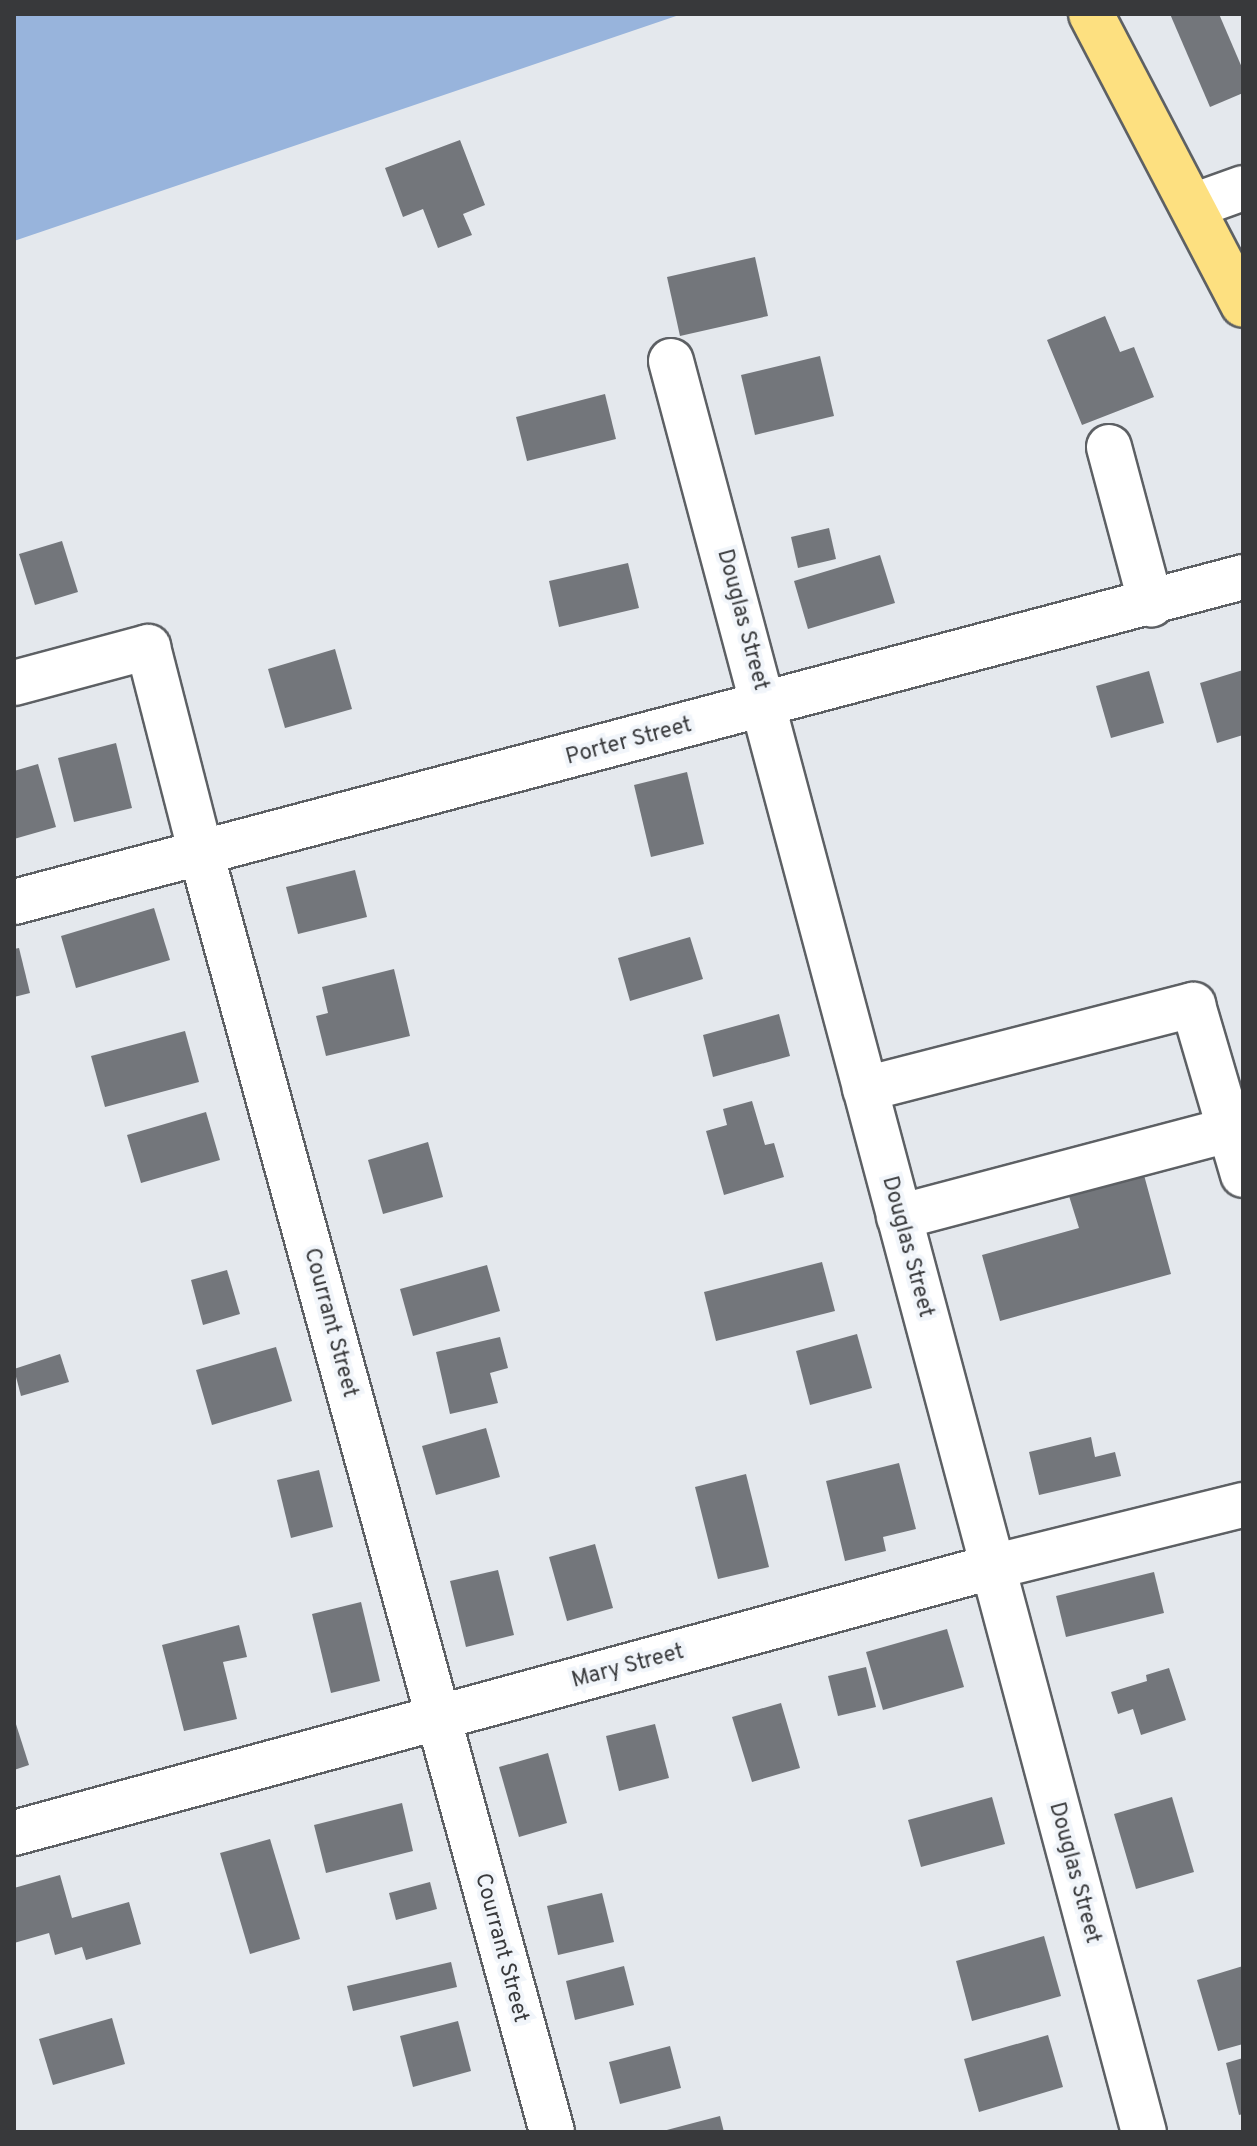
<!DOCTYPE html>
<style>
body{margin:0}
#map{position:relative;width:1257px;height:2146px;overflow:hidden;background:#e4e8ed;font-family:Overpass,sans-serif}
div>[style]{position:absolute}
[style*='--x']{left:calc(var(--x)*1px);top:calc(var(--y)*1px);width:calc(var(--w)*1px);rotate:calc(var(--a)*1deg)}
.forest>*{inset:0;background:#98b4dc}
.building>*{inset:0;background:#73767b}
.roads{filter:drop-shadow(2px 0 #5d6064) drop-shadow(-2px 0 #5d6064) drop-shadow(0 2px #5d6064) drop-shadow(0 -2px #5d6064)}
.minor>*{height:44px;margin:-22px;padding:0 22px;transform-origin:22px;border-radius:22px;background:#fff}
.major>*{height:44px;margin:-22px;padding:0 22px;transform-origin:22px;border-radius:22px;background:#fde080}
span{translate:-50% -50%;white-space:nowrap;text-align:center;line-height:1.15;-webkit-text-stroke:8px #f1f5fa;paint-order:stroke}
.street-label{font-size:22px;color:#38393b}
.frame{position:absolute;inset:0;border:16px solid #38393b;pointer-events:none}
</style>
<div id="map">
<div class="forest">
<i style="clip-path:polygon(14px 14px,682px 14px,14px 241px)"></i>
</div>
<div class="building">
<i style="clip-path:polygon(1170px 14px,1219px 14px,1243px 70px,1243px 93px,1210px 107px)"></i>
<i style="clip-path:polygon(460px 140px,485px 205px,463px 214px,472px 235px,438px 248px,423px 209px,403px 217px,385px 168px)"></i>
<i style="clip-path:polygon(755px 257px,768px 316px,680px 336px,667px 277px)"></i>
<i style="clip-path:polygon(1105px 316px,1120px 352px,1134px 347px,1154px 397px,1082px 425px,1047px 340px)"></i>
<i style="clip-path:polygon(820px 356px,834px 416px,755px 435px,741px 375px)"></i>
<i style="clip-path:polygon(605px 394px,616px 439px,527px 461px,516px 417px)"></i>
<i style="clip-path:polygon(829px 528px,836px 559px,798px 568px,791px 537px)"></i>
<i style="clip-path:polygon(62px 541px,78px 592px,35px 605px,19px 554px)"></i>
<i style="clip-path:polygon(880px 555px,895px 603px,808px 629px,794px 581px)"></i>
<i style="clip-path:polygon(628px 563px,639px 608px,559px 627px,549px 581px)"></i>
<i style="clip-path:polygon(335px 649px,352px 709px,285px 728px,268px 669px)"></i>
<i style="clip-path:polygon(1243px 670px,1243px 735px,1217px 743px,1200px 683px)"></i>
<i style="clip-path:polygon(1149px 671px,1164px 723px,1111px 738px,1096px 686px)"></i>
<i style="clip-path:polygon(116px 743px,132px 808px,74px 822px,58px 758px)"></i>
<i style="clip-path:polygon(38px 764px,56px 827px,14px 839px,14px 771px)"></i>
<i style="clip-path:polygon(687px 772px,704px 844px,651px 857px,634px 785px)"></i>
<i style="clip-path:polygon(355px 870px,367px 917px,298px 934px,286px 887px)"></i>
<i style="clip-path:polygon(154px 908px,170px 960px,76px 988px,61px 936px)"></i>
<i style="clip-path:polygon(690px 937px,703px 979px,630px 1001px,618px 958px)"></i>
<i style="clip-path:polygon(19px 948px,30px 993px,14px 997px,14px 949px)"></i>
<i style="clip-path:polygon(394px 969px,410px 1036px,326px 1056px,316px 1016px,328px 1013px,322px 987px)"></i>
<i style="clip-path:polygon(779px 1014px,790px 1056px,713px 1077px,703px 1035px)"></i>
<i style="clip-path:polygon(185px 1031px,199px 1082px,105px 1107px,91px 1056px)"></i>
<i style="clip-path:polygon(752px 1101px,765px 1145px,774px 1143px,784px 1177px,724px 1195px,706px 1131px,727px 1125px,723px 1109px)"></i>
<i style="clip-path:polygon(206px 1112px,220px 1160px,141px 1183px,127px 1135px)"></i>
<i style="clip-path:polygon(428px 1142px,443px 1197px,383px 1214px,368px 1160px)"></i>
<i style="clip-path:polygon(1144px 1175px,1171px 1274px,1000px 1321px,982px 1255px,1079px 1228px,1069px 1196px)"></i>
<i style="clip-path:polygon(822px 1262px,835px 1311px,716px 1341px,704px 1292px)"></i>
<i style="clip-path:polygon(487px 1265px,500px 1311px,413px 1336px,400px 1289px)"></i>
<i style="clip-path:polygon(227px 1270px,240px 1314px,203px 1325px,191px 1280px)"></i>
<i style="clip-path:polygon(857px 1334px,872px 1388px,810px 1405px,796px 1351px)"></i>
<i style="clip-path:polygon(500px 1337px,508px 1368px,490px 1373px,498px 1403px,450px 1414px,436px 1352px)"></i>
<i style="clip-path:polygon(276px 1347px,292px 1401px,212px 1425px,196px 1370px)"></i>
<i style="clip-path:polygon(60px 1354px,69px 1382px,21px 1396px,14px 1369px)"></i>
<i style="clip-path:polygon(486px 1428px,500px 1477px,436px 1495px,422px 1446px)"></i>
<i style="clip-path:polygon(1091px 1437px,1095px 1457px,1115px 1452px,1121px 1476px,1039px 1495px,1029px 1452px)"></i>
<i style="clip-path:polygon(899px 1463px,916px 1529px,883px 1537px,886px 1551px,845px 1561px,826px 1481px)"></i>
<i style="clip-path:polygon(319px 1470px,333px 1527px,291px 1538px,277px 1480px)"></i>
<i style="clip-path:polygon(746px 1474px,769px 1567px,718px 1579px,695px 1487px)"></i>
<i style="clip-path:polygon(595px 1544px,613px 1608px,567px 1621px,549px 1557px)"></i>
<i style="clip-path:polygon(498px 1570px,514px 1635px,466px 1647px,450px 1581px)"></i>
<i style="clip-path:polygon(1154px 1572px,1164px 1613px,1066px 1637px,1056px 1596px)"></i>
<i style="clip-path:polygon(361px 1602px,380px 1681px,331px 1693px,312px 1614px)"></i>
<i style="clip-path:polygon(239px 1625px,247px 1657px,223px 1662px,237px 1719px,184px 1731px,162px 1645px)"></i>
<i style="clip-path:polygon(947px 1629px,964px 1687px,883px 1710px,866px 1652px)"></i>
<i style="clip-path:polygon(866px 1667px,876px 1707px,838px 1716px,828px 1676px)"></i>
<i style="clip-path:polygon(1169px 1668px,1186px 1720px,1141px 1735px,1133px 1709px,1118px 1714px,1111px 1692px,1147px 1681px,1146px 1675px)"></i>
<i style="clip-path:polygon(781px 1703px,800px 1768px,752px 1782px,732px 1717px)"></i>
<i style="clip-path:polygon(14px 1718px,29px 1765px,14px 1770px)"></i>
<i style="clip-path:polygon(655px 1724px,669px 1778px,619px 1791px,606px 1736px)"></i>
<i style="clip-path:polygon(548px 1753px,567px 1823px,519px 1837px,499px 1767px)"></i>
<i style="clip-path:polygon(992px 1797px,1005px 1844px,921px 1867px,908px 1820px)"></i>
<i style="clip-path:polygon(1172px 1797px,1194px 1872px,1136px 1889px,1114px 1814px)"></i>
<i style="clip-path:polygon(402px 1803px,413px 1851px,326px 1873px,314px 1825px)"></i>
<i style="clip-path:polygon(270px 1839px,300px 1939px,250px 1954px,220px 1853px)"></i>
<i style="clip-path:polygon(60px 1875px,72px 1918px,129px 1902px,141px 1944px,86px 1960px,82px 1947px,55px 1955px,49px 1933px,14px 1943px,14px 1888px)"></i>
<i style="clip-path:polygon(430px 1882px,437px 1909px,396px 1920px,389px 1893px)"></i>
<i style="clip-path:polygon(602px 1893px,614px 1942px,558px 1955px,547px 1906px)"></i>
<i style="clip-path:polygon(1044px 1936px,1061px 1996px,972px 2021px,956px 1961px)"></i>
<i style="clip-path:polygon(451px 1962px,457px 1987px,353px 2011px,347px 1986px)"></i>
<i style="clip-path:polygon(624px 1966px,634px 2005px,575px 2020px,566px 1981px)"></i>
<i style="clip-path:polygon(1243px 1966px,1243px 2044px,1218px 2051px,1197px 1980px)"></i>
<i style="clip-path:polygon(112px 2018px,125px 2064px,53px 2085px,39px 2039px)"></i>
<i style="clip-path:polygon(458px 2021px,471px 2071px,413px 2087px,400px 2036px)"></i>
<i style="clip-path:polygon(1048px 2035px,1063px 2087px,979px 2112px,964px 2059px)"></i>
<i style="clip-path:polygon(670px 2046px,681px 2088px,620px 2104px,609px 2062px)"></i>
<i style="clip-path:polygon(1243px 2058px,1243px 2114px,1239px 2115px,1226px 2063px)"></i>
<i style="clip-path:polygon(720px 2116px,724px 2132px,663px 2132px,663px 2131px)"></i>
</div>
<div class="roads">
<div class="minor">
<i style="--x:1193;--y:206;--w:53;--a:-19.8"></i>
<i style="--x:671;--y:361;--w:1833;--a:75.05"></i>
<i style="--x:1109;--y:447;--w:163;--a:75"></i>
<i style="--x:14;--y:683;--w:139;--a:-15"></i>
<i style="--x:148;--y:647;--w:213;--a:75.6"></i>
<i style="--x:201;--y:853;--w:1326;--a:74.65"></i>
<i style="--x:14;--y:902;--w:1271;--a:-14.81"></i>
<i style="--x:865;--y:1089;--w:339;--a:-14.4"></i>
<i style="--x:1193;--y:1005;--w:177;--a:73.6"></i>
<i style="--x:899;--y:1217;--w:343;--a:-14.8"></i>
<i style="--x:14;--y:1833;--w:1014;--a:-15.22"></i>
<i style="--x:992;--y:1567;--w:259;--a:-13.9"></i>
</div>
<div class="major">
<i style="--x:1091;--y:14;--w:328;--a:62.4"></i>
</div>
</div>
<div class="street-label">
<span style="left:742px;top:620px;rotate:75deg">Douglas Street</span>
<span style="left:629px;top:742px;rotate:-15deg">Porter Street</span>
<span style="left:907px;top:1247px;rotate:75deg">Douglas Street</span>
<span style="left:330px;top:1323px;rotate:75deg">Courrant Street</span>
<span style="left:628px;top:1667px;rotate:-15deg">Mary Street</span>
<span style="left:1074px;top:1873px;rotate:75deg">Douglas Street</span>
<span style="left:501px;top:1948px;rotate:75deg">Courrant Street</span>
</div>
<div class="frame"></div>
</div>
